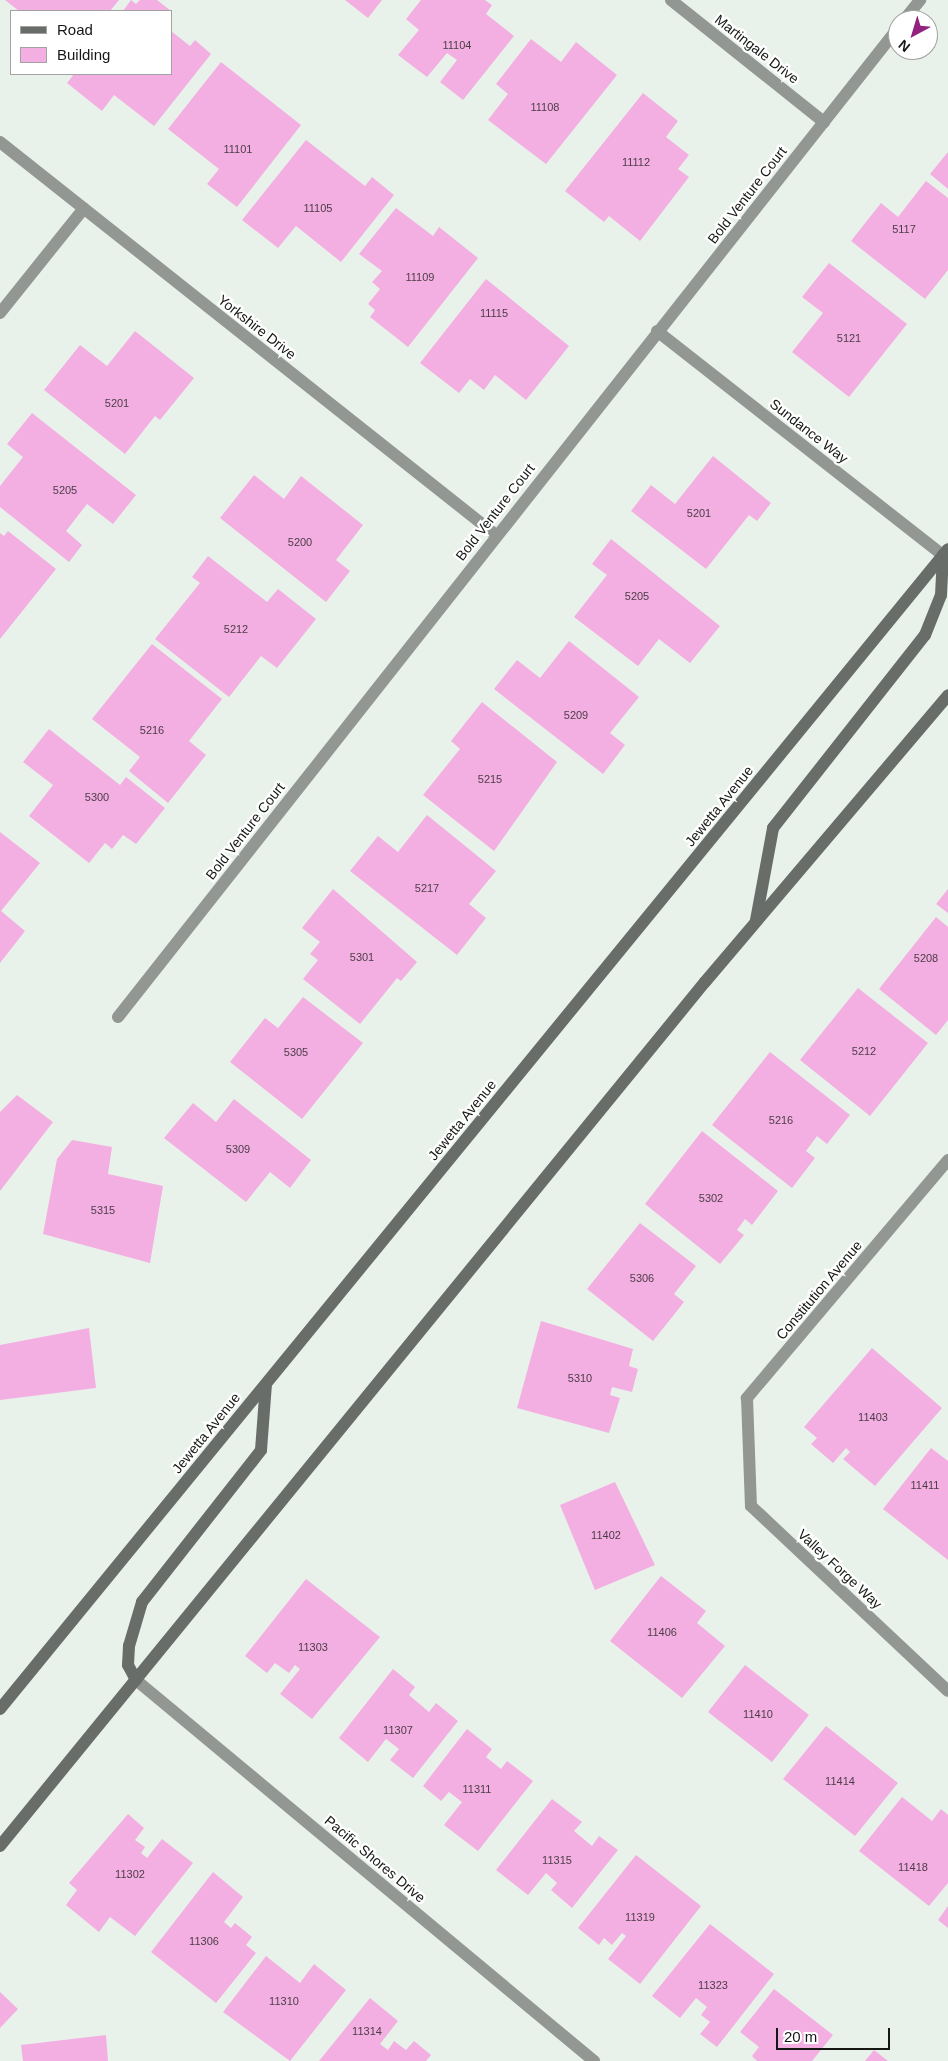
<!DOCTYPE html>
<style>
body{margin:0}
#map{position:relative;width:948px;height:2061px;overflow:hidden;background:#e9f2ea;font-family:Arial,sans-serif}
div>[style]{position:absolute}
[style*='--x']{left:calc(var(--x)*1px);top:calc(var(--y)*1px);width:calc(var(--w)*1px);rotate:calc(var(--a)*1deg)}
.building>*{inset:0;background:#f3afe2}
.street>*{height:12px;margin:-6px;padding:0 6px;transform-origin:6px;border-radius:6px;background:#939794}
.secondary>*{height:12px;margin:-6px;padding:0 6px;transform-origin:6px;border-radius:6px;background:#686d69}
span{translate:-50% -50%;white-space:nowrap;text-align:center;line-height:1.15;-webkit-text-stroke:4.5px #fff;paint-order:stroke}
.number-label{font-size:11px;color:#4c3d48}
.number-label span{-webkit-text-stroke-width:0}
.street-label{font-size:14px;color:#141714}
.legend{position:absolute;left:10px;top:10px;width:162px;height:65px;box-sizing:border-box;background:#fff;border:1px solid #a1a2a1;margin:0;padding:6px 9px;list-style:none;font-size:15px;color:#141714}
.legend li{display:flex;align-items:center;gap:10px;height:25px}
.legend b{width:25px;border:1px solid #a1a2a1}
.north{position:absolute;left:888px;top:10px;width:50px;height:50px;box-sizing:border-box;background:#fff;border:1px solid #a1a2a1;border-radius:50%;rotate:219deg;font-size:14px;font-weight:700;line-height:20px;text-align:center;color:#141714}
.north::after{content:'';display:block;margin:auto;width:18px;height:22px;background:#932180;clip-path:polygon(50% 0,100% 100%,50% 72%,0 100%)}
.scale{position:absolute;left:776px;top:2028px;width:114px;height:22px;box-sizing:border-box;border:2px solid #141714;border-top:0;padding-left:6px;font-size:15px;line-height:18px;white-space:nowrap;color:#141714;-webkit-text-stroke:4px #fff;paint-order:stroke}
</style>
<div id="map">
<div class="building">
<i style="clip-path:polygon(5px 0,119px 0,110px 11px,19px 11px)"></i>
<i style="clip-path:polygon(131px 0,136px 4px,140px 0,157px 0,171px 11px,123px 11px)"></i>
<i style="clip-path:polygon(345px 0,382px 0,368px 18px)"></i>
<i style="clip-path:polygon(421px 0,485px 0,492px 5px,486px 14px,514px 36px,463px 100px,440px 82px,457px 60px,447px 53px,427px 77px,398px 55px,419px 30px,406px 19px)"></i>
<i style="clip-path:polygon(171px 31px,190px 46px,195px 40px,211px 54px,154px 126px,114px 95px,102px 111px,67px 83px,74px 74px,171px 74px)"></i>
<i style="clip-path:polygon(531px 39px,561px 62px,576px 42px,617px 75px,546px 164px,488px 120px,508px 94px,496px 84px)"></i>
<i style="clip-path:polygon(221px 62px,301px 125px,237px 207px,207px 184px,219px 169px,168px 129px)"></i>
<i style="clip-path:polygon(643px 93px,678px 121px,666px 137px,689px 155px,678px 169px,689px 177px,640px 241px,609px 216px,604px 222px,565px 191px)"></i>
<i style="clip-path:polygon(306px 140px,365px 186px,372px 177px,394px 195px,341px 262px,296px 226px,278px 248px,242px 220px)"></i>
<i style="clip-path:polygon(948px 152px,948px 189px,930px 174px)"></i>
<i style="clip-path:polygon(926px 181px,948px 198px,948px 270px,925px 299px,851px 241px,881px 203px,898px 217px)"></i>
<i style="clip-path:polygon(396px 208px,433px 236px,439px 227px,478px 258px,408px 347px,370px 317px,375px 310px,368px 304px,380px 289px,372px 282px,382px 271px,359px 254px)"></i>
<i style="clip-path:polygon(829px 263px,907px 324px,849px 397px,792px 352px,823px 313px,802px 297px)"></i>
<i style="clip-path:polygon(486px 279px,569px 346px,526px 400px,495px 375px,484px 390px,470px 379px,459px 393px,420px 363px)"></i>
<i style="clip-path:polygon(135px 331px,194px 378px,160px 420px,155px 416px,125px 454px,44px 390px,80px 345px,107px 366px)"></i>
<i style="clip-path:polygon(32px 413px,136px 495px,113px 524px,87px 504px,66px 531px,82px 545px,69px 562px,0 507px,0 486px,23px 457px,7px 444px)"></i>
<i style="clip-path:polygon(713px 456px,771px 503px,757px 521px,749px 515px,706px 569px,631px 511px,651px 485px,675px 504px)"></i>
<i style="clip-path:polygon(254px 475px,284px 499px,301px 476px,363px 525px,336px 560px,350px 571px,326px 602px,220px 518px)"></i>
<i style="clip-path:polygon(8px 531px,56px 569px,0 639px,0 533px,4px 536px)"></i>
<i style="clip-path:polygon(611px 539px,720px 626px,690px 663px,659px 639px,638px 666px,574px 617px,607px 575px,592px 564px)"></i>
<i style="clip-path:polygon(208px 556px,267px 602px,278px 589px,316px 619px,277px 668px,261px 656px,229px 697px,155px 639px,200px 583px,192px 577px)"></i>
<i style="clip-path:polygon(569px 641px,639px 697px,610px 733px,625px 745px,603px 774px,494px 689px,517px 660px,540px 678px)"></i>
<i style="clip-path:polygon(152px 644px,222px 699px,189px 741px,206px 755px,168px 803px,129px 771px,140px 757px,92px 719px)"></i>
<i style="clip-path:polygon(482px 702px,557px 762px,494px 851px,423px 795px,460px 749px,451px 741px)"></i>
<i style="clip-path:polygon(49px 729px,120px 785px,126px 777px,165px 808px,136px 844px,123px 835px,112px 849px,105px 843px,89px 863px,29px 816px,53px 785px,23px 762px)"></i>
<i style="clip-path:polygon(427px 815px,496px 871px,469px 904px,486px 918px,457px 955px,350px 871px,378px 836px,398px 852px)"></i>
<i style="clip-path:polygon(0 832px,40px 863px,1px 911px,25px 931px,0 963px)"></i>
<i style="clip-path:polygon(333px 889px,417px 962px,401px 981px,397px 978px,360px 1024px,303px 979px,318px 960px,310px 954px,320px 942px,302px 928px)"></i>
<i style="clip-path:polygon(948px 889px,948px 913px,936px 904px)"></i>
<i style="clip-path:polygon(936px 917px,948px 927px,948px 1020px,936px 1035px,879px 989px)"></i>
<i style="clip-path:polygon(858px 988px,928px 1043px,870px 1116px,800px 1060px)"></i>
<i style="clip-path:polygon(303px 997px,363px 1043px,302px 1119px,230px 1062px,265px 1018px,278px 1028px)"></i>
<i style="clip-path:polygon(770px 1052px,850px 1115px,827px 1144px,817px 1136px,806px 1151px,815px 1158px,792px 1188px,712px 1125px)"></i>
<i style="clip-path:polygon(17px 1095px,53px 1122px,0 1191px,0 1112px)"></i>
<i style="clip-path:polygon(234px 1099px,311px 1160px,290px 1188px,270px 1172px,246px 1202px,164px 1138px,193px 1103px,216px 1122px)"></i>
<i style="clip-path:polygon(702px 1131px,778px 1191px,752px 1225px,745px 1219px,737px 1230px,744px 1235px,720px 1264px,645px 1204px)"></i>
<i style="clip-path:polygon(72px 1140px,112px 1147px,108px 1174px,163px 1186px,150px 1263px,43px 1234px,57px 1159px)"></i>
<i style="clip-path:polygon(640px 1223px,696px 1266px,674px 1294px,684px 1302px,653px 1341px,587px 1289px)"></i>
<i style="clip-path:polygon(541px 1321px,633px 1349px,629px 1366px,638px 1369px,632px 1392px,612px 1387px,610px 1395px,620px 1398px,609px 1433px,517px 1408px)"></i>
<i style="clip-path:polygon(89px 1328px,96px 1388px,0 1400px,0 1345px)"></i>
<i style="clip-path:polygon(872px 1348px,942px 1408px,875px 1486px,843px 1459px,850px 1452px,846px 1448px,833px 1463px,811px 1444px,817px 1438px,804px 1427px)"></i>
<i style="clip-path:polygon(931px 1448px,948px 1461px,948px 1560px,883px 1509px)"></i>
<i style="clip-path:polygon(615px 1482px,655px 1565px,595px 1590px,560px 1505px)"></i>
<i style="clip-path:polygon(661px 1576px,706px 1611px,697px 1623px,725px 1646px,682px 1698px,610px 1641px)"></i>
<i style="clip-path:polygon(306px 1579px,380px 1637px,312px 1719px,280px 1694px,300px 1669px,295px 1665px,289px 1673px,275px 1663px,267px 1673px,245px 1656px)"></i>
<i style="clip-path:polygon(745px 1665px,809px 1715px,772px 1762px,708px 1712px)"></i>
<i style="clip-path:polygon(393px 1669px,415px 1687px,409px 1695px,429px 1712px,436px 1703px,458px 1721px,413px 1778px,390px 1760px,399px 1749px,386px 1739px,368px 1762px,339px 1738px)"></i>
<i style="clip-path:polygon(826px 1726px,898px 1783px,855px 1836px,783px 1779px)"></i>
<i style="clip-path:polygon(467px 1729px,492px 1749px,486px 1757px,501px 1769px,507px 1761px,533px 1781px,478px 1851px,444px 1825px,462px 1802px,449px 1792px,441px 1801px,423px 1786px)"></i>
<i style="clip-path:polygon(902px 1797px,932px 1821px,941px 1809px,948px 1815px,948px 1883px,929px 1906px,859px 1851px)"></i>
<i style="clip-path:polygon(552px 1799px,582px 1822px,574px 1831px,592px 1846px,599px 1836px,618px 1850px,572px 1908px,551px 1890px,557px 1883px,546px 1873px,528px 1895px,496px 1870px)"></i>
<i style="clip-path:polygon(128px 1814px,144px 1828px,135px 1840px,145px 1847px,141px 1853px,147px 1858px,162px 1839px,193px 1863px,135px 1936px,110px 1917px,99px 1932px,66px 1905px,77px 1890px,69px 1883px)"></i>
<i style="clip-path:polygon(636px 1855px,701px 1906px,640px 1984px,608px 1959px,626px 1936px,622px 1933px,612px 1945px,604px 1938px,599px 1945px,578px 1928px)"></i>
<i style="clip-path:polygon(213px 1872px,243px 1897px,224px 1922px,231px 1928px,235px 1923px,252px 1937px,246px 1945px,256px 1953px,216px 2003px,151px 1952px)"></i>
<i style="clip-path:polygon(948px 1906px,948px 1928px,938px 1920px)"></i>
<i style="clip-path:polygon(710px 1924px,774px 1974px,717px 2047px,700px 2034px,710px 2022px,701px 2015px,707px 2007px,696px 1998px,680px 2018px,652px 1996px)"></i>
<i style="clip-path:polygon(266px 1956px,300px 1983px,314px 1964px,346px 1990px,290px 2061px,223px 2012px)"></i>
<i style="clip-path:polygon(774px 1989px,833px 2035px,812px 2061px,757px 2061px,752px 2056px,759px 2047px,740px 2032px)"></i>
<i style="clip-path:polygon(0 1992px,18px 2009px,0 2028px)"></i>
<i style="clip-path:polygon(370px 1998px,398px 2021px,380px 2044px,388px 2050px,394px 2041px,406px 2050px,414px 2041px,431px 2055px,426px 2061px,319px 2061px)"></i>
<i style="clip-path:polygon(106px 2035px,108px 2061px,23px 2061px,21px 2045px)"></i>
<i style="clip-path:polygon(874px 2050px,888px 2061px,865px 2061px)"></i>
</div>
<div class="street">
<i style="--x:671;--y:0;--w:196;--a:38.6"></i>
<i style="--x:904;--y:20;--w:26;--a:-51"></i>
<i style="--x:0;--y:142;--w:633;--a:38.39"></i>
<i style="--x:0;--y:313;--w:134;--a:-51.3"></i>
<i style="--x:657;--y:331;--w:363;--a:38.1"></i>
<i style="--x:118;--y:1017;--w:1260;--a:-51.74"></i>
<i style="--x:948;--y:1160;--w:312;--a:130.2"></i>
<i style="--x:747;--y:1398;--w:108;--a:87.9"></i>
<i style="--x:751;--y:1506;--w:270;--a:43.2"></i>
<i style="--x:136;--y:1680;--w:596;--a:39.76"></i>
</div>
<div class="secondary">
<i style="--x:756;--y:920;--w:94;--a:-79.5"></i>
<i style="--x:773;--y:828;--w:246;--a:-51.8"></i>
<i style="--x:925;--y:635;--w:43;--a:-68.2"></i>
<i style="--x:941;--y:595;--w:40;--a:-87.1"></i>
<i style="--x:136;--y:1680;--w:17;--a:-118"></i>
<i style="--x:128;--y:1665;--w:19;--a:-87"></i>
<i style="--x:129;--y:1646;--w:46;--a:-73.5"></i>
<i style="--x:142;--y:1602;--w:193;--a:-51.9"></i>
<i style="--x:261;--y:1450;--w:66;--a:-85.7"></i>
<i style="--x:0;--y:1709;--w:1498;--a:-50.74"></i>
<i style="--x:0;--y:1846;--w:1115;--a:-50.79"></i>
<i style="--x:705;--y:982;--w:376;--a:-49.7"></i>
</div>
<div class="number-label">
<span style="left:457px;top:45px">11104</span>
<span style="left:545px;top:107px">11108</span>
<span style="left:238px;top:149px">11101</span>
<span style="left:636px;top:162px">11112</span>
<span style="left:318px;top:208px">11105</span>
<span style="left:904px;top:229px">5117</span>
<span style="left:420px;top:277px">11109</span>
<span style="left:494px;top:313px">11115</span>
<span style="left:849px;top:338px">5121</span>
<span style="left:117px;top:403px">5201</span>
<span style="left:65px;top:490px">5205</span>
<span style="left:699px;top:513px">5201</span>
<span style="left:300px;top:542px">5200</span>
<span style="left:637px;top:596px">5205</span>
<span style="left:236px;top:629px">5212</span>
<span style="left:576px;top:715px">5209</span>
<span style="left:152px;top:730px">5216</span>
<span style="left:490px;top:779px">5215</span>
<span style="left:97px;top:797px">5300</span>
<span style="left:427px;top:888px">5217</span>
<span style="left:362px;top:957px">5301</span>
<span style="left:926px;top:958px">5208</span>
<span style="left:864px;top:1051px">5212</span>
<span style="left:296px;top:1052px">5305</span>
<span style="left:781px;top:1120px">5216</span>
<span style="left:238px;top:1149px">5309</span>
<span style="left:711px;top:1198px">5302</span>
<span style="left:103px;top:1210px">5315</span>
<span style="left:642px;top:1278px">5306</span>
<span style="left:580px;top:1378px">5310</span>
<span style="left:873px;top:1417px">11403</span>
<span style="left:925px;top:1485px">11411</span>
<span style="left:606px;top:1535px">11402</span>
<span style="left:662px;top:1632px">11406</span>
<span style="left:313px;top:1647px">11303</span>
<span style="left:758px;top:1714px">11410</span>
<span style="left:398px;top:1730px">11307</span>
<span style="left:840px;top:1781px">11414</span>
<span style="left:477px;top:1789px">11311</span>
<span style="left:557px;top:1860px">11315</span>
<span style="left:913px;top:1867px">11418</span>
<span style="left:130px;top:1874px">11302</span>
<span style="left:640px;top:1917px">11319</span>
<span style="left:204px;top:1941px">11306</span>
<span style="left:713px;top:1985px">11323</span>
<span style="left:284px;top:2001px">11310</span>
<span style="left:367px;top:2031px">11314</span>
</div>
<div class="street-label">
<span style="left:757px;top:49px;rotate:38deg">Martingale Drive</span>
<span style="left:747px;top:195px;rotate:-52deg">Bold Venture Court</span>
<span style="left:257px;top:327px;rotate:38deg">Yorkshire Drive</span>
<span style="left:809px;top:431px;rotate:38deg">Sundance Way</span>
<span style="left:495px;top:512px;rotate:-52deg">Bold Venture Court</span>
<span style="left:719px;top:806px;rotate:-51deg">Jewetta Avenue</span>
<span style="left:245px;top:831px;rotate:-52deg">Bold Venture Court</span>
<span style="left:462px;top:1120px;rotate:-51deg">Jewetta Avenue</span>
<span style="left:819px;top:1290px;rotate:-50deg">Constitution Avenue</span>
<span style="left:206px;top:1433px;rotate:-51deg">Jewetta Avenue</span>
<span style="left:840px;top:1569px;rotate:43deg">Valley Forge Way</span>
<span style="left:375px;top:1859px;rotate:40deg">Pacific Shores Drive</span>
</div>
<ul class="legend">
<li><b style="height:6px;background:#686d69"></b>Road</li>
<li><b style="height:14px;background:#f3afe2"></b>Building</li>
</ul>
<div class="north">N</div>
<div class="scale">20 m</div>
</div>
